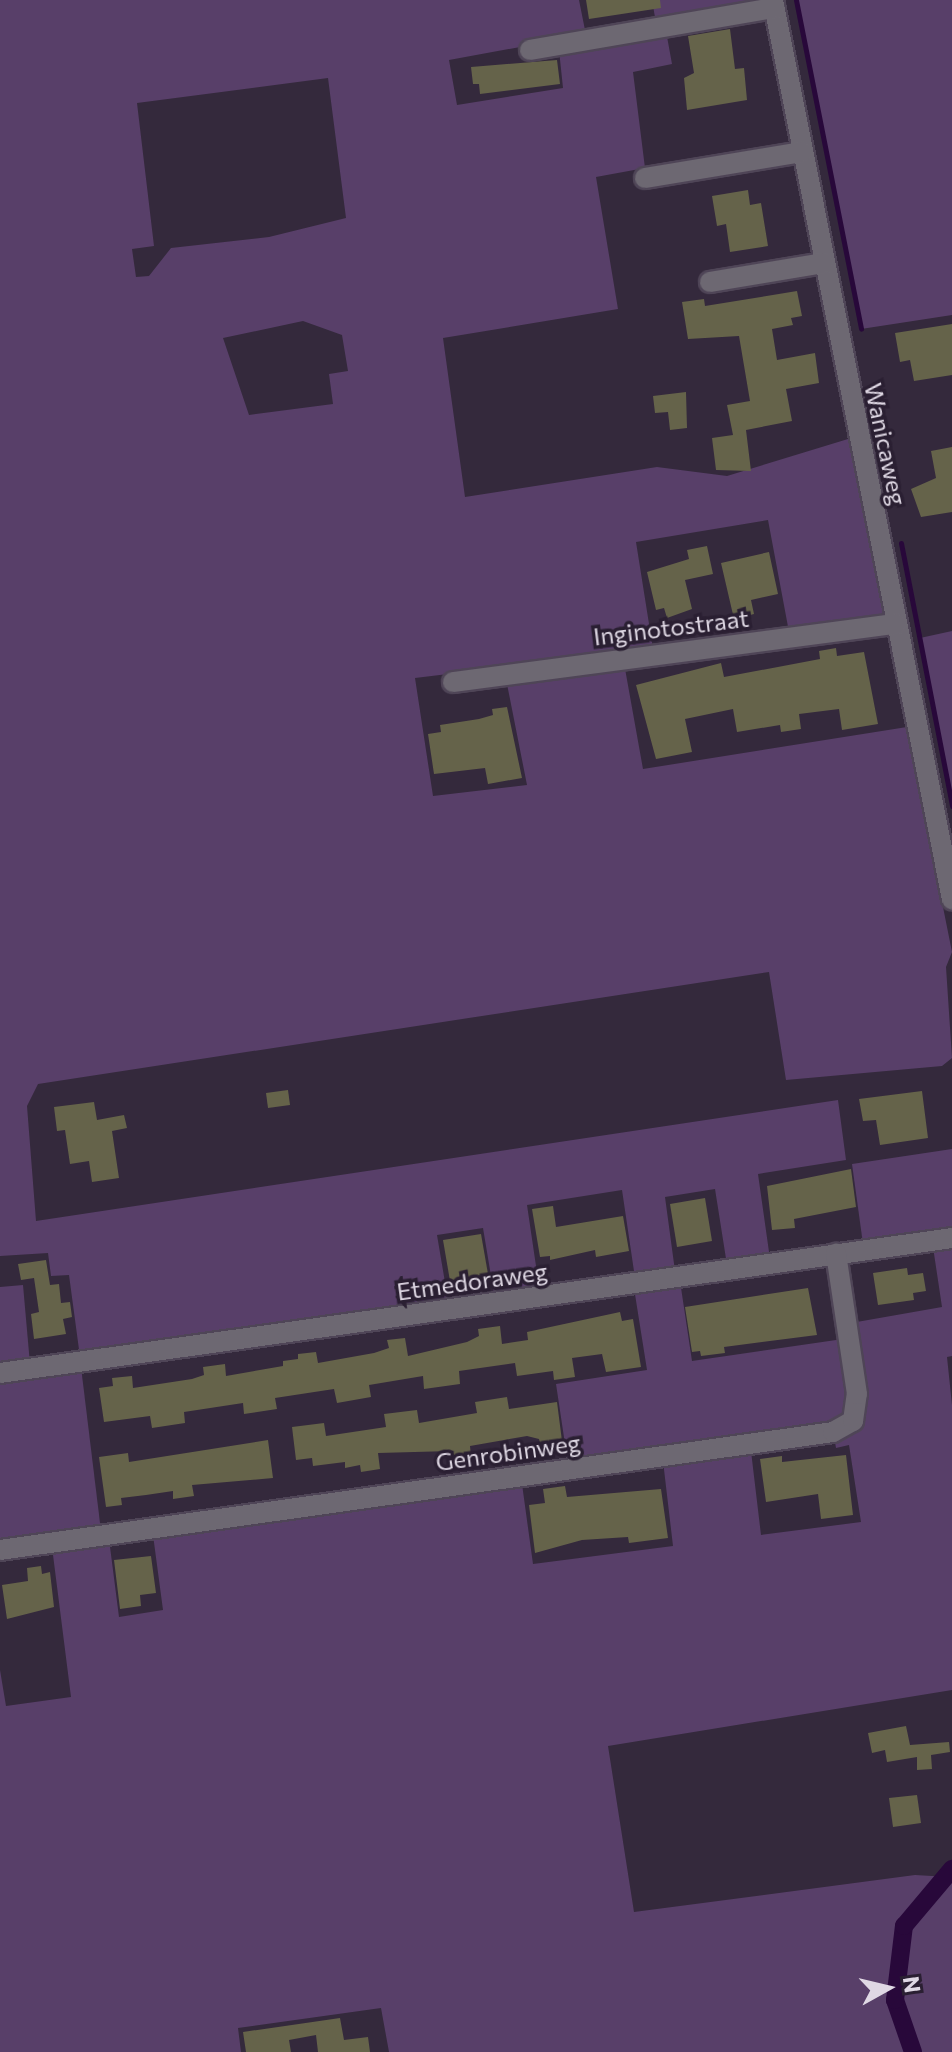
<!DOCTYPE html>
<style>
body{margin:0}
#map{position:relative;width:952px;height:2052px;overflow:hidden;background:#34293c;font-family:Commissioner,sans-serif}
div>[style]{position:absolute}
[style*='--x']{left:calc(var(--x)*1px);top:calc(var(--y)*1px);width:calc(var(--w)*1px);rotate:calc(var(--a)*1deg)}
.green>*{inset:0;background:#583f69}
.stream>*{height:5px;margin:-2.5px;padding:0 2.5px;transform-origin:2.5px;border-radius:2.5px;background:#28083a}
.canal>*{height:18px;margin:-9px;padding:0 9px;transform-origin:9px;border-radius:9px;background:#28083a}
.building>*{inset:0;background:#65634a}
.roads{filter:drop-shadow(2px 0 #4f4557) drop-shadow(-2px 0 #4f4557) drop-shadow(0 2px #4f4557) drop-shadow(0 -2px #4f4557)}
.minor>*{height:20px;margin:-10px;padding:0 10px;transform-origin:10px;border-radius:10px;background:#6d6872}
span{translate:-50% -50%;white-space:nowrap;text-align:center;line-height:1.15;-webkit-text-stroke:7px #2a1f32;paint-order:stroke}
.street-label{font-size:24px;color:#dfd8e4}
.north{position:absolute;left:848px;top:1948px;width:80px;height:80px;-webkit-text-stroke:6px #2a1f32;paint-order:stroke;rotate:82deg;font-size:22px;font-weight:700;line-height:32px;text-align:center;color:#dfd8e4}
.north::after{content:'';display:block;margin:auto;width:28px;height:36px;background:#dfd8e4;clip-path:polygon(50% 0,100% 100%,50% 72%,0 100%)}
</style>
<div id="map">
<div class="green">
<i style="clip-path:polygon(evenodd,0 0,579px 0,586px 35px,449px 60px,457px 105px,563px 88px,559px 50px,666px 31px,672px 64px,633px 72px,645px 168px,596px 177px,618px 309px,443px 338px,465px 497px,657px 467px,727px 476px,848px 439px,885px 616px,789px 632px,768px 520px,636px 542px,653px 649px,415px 678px,433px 796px,527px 785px,506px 679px,624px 663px,643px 769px,907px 727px,952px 952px,946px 967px,952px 1058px,942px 1066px,786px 1080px,769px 972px,38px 1084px,27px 1106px,36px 1221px,838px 1100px,846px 1160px,758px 1174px,770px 1259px,727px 1265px,715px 1189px,665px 1197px,675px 1271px,635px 1278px,622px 1190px,527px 1205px,540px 1293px,495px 1300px,483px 1228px,437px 1235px,449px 1306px,80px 1357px,69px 1275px,51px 1276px,48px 1253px,0 1256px,0 0,328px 78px,346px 218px,269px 237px,171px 248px,149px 276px,136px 277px,132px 249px,154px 246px,137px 103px,328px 78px,0 0,303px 321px,342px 335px,348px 371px,329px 374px,333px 404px,249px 415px,223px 338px,303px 321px)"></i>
<i style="clip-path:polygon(652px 0,761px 0,762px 4px,656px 23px)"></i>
<i style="clip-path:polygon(796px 0,952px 0,952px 315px,861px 329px)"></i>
<i style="clip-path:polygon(952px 631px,952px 806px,920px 638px)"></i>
<i style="clip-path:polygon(952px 1149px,952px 1232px,863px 1244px,852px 1164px)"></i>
<i style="clip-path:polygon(952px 1244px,952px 1356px,947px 1357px,952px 1405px,952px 1690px,608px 1746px,634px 1912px,915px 1875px,949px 1877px,952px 1869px,952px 2052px,389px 2052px,381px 2008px,238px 2028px,241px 2052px,0 2052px,0 1670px,6px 1706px,71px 1697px,52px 1547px,109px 1539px,119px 1617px,163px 1610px,153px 1535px,522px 1484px,533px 1564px,673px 1546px,663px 1461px,751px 1451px,761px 1535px,861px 1522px,849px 1445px,836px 1448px,834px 1436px,855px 1425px,851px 1323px,942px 1307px,933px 1247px)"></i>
<i style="clip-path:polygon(680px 1281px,692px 1361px,843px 1339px,852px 1396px,845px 1416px,829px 1429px,568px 1464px,556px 1384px,647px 1370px,634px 1288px)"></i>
<i style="clip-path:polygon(23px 1285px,30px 1364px,0 1368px,0 1287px)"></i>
<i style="clip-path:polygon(81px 1367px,101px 1531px,0 1544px,0 1378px)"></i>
</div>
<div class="stream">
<i style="--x:796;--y:0;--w:335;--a:78.8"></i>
<i style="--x:901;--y:543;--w:268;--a:79"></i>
</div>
<div class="canal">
<i style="--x:913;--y:2052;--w:55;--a:-109.1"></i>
<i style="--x:895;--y:2000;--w:75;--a:-83.1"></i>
<i style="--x:904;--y:1926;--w:75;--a:-49.9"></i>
</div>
<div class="building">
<i style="clip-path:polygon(586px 0,660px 0,661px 8px,589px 19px)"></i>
<i style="clip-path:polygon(730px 29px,735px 69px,744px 68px,747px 100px,687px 110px,684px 78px,694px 73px,688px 36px)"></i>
<i style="clip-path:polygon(557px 60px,560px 84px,480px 94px,479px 84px,473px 84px,471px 67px)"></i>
<i style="clip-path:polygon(748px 190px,750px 205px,761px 203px,768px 246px,730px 252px,726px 224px,717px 226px,712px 196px)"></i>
<i style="clip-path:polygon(797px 291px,802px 316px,791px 318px,793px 325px,772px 329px,777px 360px,815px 353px,819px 383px,786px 389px,792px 421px,746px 430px,751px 471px,716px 470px,712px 438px,733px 435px,727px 405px,750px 401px,739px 336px,688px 339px,682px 302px,704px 299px,705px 306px)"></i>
<i style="clip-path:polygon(952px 324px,952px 375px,914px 381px,910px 360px,900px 362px,895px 333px)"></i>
<i style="clip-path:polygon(686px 392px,687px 428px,670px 430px,668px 412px,655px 413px,653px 396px)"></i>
<i style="clip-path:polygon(952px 447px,952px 512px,921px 517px,911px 489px,936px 478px,931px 451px)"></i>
<i style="clip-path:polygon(707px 546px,713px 574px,685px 580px,692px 609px,667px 618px,664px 608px,656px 610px,647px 572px,689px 559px,687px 550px)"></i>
<i style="clip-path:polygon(769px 552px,778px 594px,751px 600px,754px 614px,734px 619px,721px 563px)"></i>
<i style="clip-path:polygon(836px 648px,837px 656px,864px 652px,878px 724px,842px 730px,839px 709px,799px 714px,801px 729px,781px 732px,780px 725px,737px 732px,733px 709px,685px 719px,692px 752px,656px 759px,636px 685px,721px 663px,724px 677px,820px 659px,819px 651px)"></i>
<i style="clip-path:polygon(507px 707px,522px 778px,488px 784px,485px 768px,434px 774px,428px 734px,441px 732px,440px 725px,479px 719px,493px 715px,492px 709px)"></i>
<i style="clip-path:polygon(288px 1090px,290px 1105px,268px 1108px,266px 1093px)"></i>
<i style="clip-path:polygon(922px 1091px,928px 1138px,880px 1145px,876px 1120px,863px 1121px,859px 1099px)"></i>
<i style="clip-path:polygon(94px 1102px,97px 1120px,124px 1115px,127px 1128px,112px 1131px,119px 1178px,92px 1182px,89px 1161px,70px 1164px,65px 1130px,57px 1131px,54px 1107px)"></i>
<i style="clip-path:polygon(851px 1169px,856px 1207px,794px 1219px,795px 1228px,772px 1230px,767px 1186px)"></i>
<i style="clip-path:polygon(705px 1198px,712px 1241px,677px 1247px,670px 1204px)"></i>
<i style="clip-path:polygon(553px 1206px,556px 1227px,623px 1216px,629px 1251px,596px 1257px,595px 1250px,550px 1260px,550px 1256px,540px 1257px,532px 1209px)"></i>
<i style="clip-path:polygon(481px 1234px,488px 1274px,450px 1281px,443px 1240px)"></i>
<i style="clip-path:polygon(46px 1260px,50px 1285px,59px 1284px,61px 1303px,70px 1302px,72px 1317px,63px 1319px,66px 1334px,34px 1339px,31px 1314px,39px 1312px,34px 1278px,21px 1280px,18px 1264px)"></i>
<i style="clip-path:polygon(907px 1268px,908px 1275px,923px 1273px,926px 1291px,913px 1293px,914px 1300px,878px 1305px,873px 1273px)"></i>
<i style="clip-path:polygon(808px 1288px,817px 1335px,724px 1347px,725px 1353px,701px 1356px,700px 1351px,692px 1352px,685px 1307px)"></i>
<i style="clip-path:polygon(620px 1312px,622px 1321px,633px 1319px,641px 1367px,606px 1372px,602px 1354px,572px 1358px,575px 1377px,554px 1380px,553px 1371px,517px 1376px,515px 1363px,459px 1371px,460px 1384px,424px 1389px,423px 1376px,369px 1385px,371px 1397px,337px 1403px,334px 1389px,275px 1398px,277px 1409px,244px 1414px,243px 1403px,184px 1412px,185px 1423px,152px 1428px,150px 1416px,104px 1422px,99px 1388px,113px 1386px,112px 1378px,132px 1376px,133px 1388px,192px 1379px,204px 1375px,203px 1367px,225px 1364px,226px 1376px,283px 1366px,283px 1361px,298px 1359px,298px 1354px,316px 1352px,318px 1363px,374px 1353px,389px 1348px,387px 1340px,405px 1338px,408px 1356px,467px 1342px,479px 1336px,478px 1329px,500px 1326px,502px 1344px,528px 1340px,527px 1332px)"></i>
<i style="clip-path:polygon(507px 1397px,509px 1409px,557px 1402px,562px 1441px,540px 1444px,539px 1439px,527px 1436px,470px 1446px,471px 1456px,452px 1459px,451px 1451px,378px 1453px,380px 1469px,361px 1472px,360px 1465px,345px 1468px,345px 1462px,313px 1466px,312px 1458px,296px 1460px,292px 1427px,324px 1423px,326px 1436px,386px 1427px,384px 1414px,417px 1410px,419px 1423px,477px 1413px,475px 1402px)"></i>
<i style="clip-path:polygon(268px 1440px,273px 1478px,192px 1485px,194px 1496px,173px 1499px,173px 1491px,146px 1495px,121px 1498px,122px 1505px,106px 1507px,99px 1457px,128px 1453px,129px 1462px)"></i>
<i style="clip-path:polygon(846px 1455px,853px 1515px,821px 1519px,818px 1494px,766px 1502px,760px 1459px,782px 1456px,782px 1462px)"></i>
<i style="clip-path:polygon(565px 1486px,567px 1497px,661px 1489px,668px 1538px,629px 1543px,628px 1537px,582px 1540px,535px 1553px,529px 1505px,545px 1503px,543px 1489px)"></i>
<i style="clip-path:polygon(151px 1556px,156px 1593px,140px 1595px,141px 1606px,120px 1609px,114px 1560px)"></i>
<i style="clip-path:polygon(41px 1566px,42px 1574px,50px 1572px,54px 1607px,7px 1619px,2px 1585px,28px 1581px,27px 1568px)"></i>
<i style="clip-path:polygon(906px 1726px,910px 1745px,949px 1742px,950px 1752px,931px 1755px,932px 1769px,917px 1770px,917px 1757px,887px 1762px,885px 1750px,872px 1753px,868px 1733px)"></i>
<i style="clip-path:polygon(917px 1795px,921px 1823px,893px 1827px,889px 1798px)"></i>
<i style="clip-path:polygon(340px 2018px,344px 2040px,368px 2037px,370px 2052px,318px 2052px,316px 2035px,289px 2040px,291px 2052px,246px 2052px,243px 2032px)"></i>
</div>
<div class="roads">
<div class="minor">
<i style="--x:773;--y:0;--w:917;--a:78.74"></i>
<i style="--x:530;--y:50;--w:248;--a:-9.8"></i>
<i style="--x:645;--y:178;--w:159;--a:-9.4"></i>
<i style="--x:710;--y:282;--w:115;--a:-9.5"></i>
<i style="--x:453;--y:682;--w:447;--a:-7.5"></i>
<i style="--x:0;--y:1373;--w:962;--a:-8.07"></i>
<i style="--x:0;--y:1550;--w:841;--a:-8.06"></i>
<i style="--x:833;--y:1432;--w:23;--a:-29"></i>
<i style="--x:853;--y:1421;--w:27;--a:-82"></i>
<i style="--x:857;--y:1394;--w:142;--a:-98.5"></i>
</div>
</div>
<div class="street-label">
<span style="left:886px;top:444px;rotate:78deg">Wanicaweg</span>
<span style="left:671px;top:627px;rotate:-7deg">Inginotostraat</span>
<span style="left:472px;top:1281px;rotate:-8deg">Etmedoraweg</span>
<span style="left:508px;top:1452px;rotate:-8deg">Genrobinweg</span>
</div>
<div class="north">N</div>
</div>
